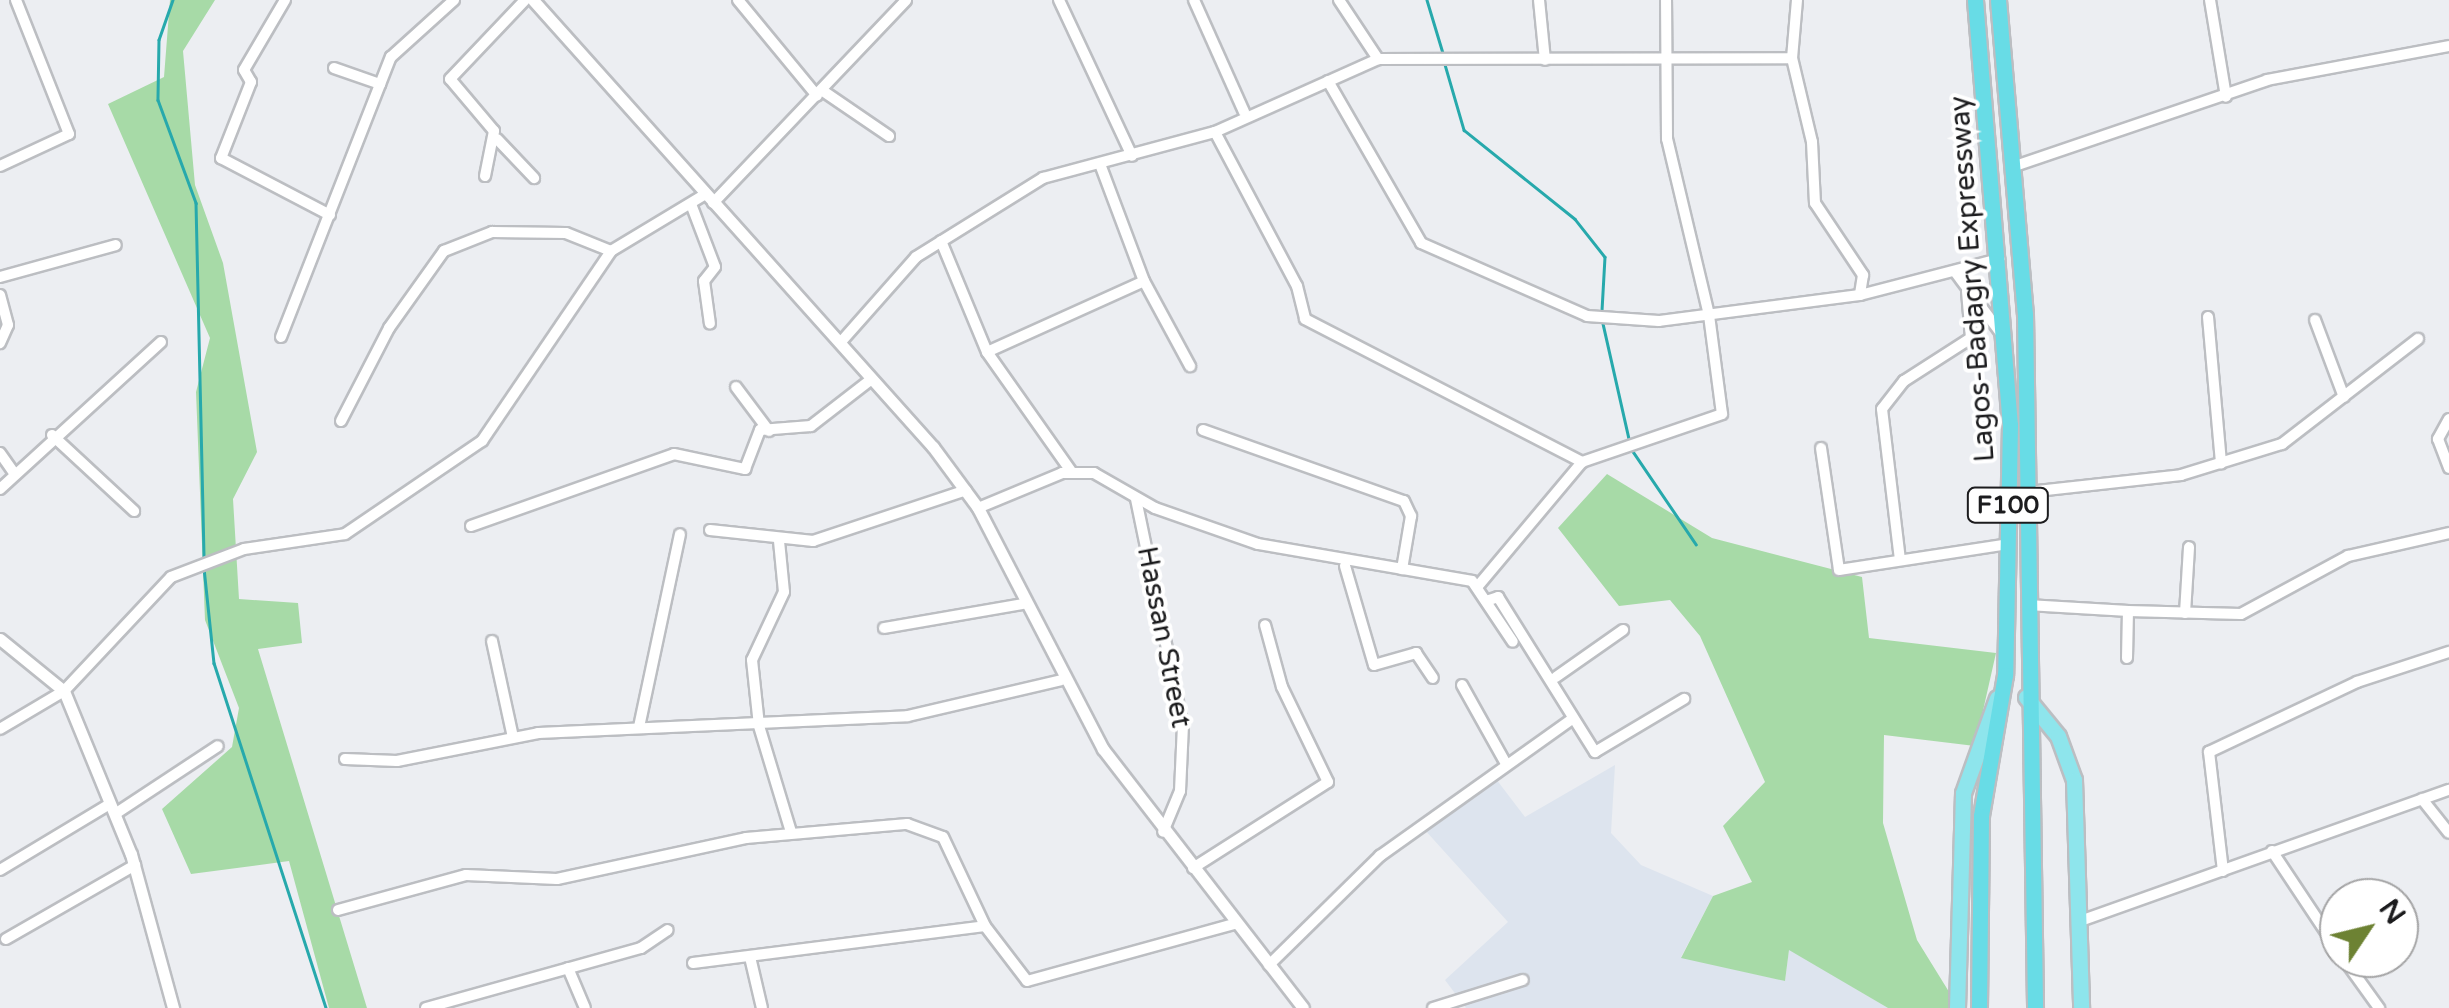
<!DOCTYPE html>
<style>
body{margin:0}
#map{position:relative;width:2449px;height:1008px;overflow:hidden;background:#eceef2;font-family:"Varela Round",sans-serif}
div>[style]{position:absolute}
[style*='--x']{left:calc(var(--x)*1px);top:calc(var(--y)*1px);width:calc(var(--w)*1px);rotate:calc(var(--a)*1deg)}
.built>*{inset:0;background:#dde4ee}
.green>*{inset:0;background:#a7daa7}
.stream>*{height:2.5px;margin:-1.25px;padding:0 1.25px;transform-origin:1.25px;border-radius:1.25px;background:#27a9ac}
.roads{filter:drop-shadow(2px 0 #bcbec2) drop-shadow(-2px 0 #bcbec2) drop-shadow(0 2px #bcbec2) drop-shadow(0 -2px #bcbec2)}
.minor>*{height:10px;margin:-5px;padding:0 5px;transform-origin:5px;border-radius:5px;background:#fff}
.tertiary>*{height:11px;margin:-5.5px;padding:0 5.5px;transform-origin:5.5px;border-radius:5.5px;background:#fff}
.primary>*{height:15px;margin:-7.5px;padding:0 7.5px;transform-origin:7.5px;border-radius:7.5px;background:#8ee5ec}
.trunk>*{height:15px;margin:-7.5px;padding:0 7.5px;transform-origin:7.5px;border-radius:7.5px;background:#68dce6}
span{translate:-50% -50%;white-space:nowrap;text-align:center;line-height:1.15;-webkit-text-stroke:8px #fff;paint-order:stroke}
.shield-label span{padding:2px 8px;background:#fff;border:2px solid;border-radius:8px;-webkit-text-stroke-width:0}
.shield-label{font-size:25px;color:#1c1c1e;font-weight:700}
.street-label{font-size:28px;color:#1c1c1e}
.north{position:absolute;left:2319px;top:878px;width:100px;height:100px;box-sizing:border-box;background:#fff;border:2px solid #a4a4a5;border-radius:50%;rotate:55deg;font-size:28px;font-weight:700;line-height:40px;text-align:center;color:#1c1c1e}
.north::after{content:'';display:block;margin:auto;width:35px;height:45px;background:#6d8233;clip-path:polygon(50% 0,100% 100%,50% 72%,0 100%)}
</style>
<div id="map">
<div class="built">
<i style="clip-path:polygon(1615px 765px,1611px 833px,1641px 865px,1713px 896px,1681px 957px,1785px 981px,1789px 949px,1888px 1008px,1466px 1008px,1445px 980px,1508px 922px,1424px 829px,1496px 779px,1525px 817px)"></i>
</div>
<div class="green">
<i style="clip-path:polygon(170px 0,215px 0,183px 51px,195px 185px,223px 263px,257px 452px,233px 499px,239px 599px,298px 603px,302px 643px,258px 649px,367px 1008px,329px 1008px,289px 861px,191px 874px,162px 809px,232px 747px,239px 708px,205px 620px,196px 392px,210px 338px,108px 104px,164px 77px)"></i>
<i style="clip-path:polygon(1607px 474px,1712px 538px,1862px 577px,1869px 638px,1996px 653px,1975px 746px,1884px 735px,1883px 823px,1917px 940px,1959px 1008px,1888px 1008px,1789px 950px,1785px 981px,1681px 958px,1713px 896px,1752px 882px,1723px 826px,1765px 782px,1700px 636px,1670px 600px,1619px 606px,1558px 528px)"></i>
</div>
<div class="stream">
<i style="--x:173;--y:0;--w:42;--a:109.3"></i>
<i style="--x:159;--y:40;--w:60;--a:91"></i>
<i style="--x:158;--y:100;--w:110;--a:69.7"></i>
<i style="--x:196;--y:203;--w:357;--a:88.7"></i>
<i style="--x:1427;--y:0;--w:55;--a:73.2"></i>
<i style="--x:1444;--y:61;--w:72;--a:73.8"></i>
<i style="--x:1464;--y:130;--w:142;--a:38.7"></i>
<i style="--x:1575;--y:219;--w:48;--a:51.7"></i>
<i style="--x:1605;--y:257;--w:54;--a:93.2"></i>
<i style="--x:1602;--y:319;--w:127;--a:77.3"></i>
<i style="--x:1632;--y:450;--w:114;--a:55.8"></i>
<i style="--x:204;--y:568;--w:96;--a:84"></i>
<i style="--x:214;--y:663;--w:363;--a:72"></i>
</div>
<div class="roads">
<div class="minor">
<i style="--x:285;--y:0;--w:81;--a:120.4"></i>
<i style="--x:244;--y:70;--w:14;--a:60"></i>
<i style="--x:251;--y:82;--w:82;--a:111.5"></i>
<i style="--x:221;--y:158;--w:123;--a:27.6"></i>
<i style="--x:738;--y:0;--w:124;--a:50.5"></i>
<i style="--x:1059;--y:0;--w:172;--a:64.9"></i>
<i style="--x:1194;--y:0;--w:123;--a:65.9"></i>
<i style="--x:1339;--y:0;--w:71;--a:56.5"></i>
<i style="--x:1539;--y:0;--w:60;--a:84.3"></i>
<i style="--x:1797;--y:0;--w:58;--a:94.9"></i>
<i style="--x:1792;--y:58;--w:86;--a:76.6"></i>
<i style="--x:1812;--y:142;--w:61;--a:87.2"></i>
<i style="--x:1815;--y:203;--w:87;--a:56.3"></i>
<i style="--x:1863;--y:275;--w:20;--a:99"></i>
<i style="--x:2210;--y:0;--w:98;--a:80.6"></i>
<i style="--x:334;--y:68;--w:49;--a:19.2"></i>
<i style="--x:1328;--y:81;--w:187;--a:60.1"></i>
<i style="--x:1421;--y:243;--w:181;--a:23.7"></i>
<i style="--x:1587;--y:316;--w:72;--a:4"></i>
<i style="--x:1659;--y:321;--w:203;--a:-7.4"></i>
<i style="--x:1860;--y:295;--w:144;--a:-14.5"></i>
<i style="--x:823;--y:91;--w:80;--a:34.3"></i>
<i style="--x:1215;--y:132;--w:174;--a:62"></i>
<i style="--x:1297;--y:286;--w:34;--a:76"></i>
<i style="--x:1305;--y:319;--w:312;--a:27.3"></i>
<i style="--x:497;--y:139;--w:54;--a:46.5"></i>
<i style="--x:1100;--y:164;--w:125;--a:69.4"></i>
<i style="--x:1144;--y:281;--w:97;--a:61.6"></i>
<i style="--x:0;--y:166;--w:76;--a:-24.9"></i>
<i style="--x:69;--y:134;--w:144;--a:-111.6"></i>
<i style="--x:2015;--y:166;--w:266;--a:-18.8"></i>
<i style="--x:2267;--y:80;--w:185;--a:-10.6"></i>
<i style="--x:485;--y:176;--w:46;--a:-78.7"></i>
<i style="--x:494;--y:131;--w:68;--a:-130.2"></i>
<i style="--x:450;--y:79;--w:109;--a:-46.5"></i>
<i style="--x:713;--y:203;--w:280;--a:-46.4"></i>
<i style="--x:691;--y:204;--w:67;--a:69.1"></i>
<i style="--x:715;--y:267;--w:18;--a:128"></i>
<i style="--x:704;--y:281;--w:43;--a:82.1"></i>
<i style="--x:941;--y:241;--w:120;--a:67.5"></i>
<i style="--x:987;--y:352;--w:146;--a:54.8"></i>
<i style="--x:1956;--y:273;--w:79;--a:53.3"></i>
<i style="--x:0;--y:277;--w:120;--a:-15.4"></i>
<i style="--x:0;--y:295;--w:31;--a:75"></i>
<i style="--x:8;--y:325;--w:20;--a:114"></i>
<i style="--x:2208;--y:317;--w:147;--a:84.9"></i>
<i style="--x:2315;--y:320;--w:82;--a:69.4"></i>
<i style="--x:281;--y:337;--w:301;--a:-68.6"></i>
<i style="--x:391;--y:57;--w:85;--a:-42.1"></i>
<i style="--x:840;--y:343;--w:115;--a:-48.5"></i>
<i style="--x:916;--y:257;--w:150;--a:-31.9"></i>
<i style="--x:1043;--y:178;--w:178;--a:-15"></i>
<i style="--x:1215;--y:132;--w:179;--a:-24.1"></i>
<i style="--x:1378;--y:59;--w:414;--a:-0.1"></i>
<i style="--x:987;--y:352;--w:172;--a:-24.3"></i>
<i style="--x:736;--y:387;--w:55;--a:53.1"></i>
<i style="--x:2449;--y:419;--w:23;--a:119"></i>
<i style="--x:2438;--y:439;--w:31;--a:69"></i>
<i style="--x:341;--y:421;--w:105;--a:-62.7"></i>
<i style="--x:389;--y:328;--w:95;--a:-54.5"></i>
<i style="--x:444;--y:251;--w:52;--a:-21.6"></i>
<i style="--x:492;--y:232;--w:74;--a:0.8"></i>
<i style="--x:566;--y:233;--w:48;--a:21.8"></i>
<i style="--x:1203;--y:430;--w:213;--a:19.5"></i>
<i style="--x:1404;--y:501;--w:17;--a:65"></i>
<i style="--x:1411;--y:516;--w:54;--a:99.6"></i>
<i style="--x:52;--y:435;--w:112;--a:42.8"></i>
<i style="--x:1821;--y:448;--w:123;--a:81.6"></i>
<i style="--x:1839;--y:570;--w:171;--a:-8.7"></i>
<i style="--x:0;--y:453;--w:24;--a:55"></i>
<i style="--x:0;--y:489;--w:218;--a:-42.4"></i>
<i style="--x:2028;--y:492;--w:154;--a:-6.3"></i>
<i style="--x:2181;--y:475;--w:106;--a:-17.1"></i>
<i style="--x:2282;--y:444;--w:172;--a:-37.7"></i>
<i style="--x:1136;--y:499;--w:231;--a:78.3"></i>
<i style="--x:1183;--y:725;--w:66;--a:92.6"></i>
<i style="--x:1180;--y:791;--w:44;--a:112.5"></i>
<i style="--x:978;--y:508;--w:91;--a:-22.6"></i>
<i style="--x:1062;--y:473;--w:32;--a:0"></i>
<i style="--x:1094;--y:473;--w:70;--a:29.8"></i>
<i style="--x:1155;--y:508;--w:109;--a:19.3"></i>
<i style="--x:1258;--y:544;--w:217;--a:9.8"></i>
<i style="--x:1472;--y:581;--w:73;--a:56.1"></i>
<i style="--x:471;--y:526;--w:215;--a:-19.5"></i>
<i style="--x:674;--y:454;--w:73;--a:11.9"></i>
<i style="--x:745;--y:469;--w:42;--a:-69"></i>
<i style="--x:760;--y:430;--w:51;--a:-4.5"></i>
<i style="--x:811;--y:426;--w:73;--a:-37.8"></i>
<i style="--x:710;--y:530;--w:104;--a:6.1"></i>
<i style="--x:813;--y:541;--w:161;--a:-18.4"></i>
<i style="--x:779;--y:541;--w:51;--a:84.4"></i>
<i style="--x:784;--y:592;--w:75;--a:115.2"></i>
<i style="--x:752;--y:660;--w:66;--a:83.9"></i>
<i style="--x:759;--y:726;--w:111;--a:73.2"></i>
<i style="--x:1900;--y:560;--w:152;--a:-96.8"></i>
<i style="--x:1882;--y:409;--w:36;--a:-52"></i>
<i style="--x:1904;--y:381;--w:80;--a:-32.7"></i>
<i style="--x:1971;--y:338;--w:47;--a:-94.9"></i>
<i style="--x:1345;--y:566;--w:103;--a:73.7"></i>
<i style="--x:1374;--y:665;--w:44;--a:-15.9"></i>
<i style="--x:1416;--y:653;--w:30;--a:56"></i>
<i style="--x:1478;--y:586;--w:162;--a:-50"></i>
<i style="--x:1582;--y:462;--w:148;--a:-18.9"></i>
<i style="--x:1722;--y:414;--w:100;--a:-97.5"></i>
<i style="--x:1709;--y:315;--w:181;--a:-103.4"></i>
<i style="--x:1667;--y:139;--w:139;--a:-90.4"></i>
<i style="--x:1486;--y:601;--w:13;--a:-18"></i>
<i style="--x:1498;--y:597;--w:183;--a:58"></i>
<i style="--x:1595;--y:752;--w:104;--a:-30.8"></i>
<i style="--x:2028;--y:605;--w:100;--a:3.4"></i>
<i style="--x:2185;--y:613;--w:66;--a:-86.5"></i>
<i style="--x:884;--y:628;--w:141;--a:-9.8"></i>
<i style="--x:492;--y:641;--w:98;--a:77.7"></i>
<i style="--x:2127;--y:658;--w:47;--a:-88.8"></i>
<i style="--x:2128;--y:611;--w:113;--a:1.5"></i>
<i style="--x:2241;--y:614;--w:122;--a:-28.5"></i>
<i style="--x:2348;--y:556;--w:104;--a:-12.8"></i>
<i style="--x:1556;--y:677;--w:82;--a:-35"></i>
<i style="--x:1462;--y:685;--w:88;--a:60.8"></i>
<i style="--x:639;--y:727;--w:197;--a:-78"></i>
<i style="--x:0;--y:729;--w:74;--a:-30.7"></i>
<i style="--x:64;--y:691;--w:156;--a:-46.8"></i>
<i style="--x:171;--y:577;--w:78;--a:-21"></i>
<i style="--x:244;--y:549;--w:102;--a:-8.4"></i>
<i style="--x:345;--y:534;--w:166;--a:-34.2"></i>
<i style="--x:482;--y:441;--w:230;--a:-55.8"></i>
<i style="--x:611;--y:251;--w:109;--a:-31.1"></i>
<i style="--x:345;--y:759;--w:52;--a:2.2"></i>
<i style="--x:397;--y:761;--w:144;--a:-11.2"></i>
<i style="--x:538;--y:733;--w:370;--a:-2.6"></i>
<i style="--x:908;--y:716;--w:157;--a:-13.2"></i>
<i style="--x:2422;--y:799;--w:43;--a:51.5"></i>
<i style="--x:115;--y:814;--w:123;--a:-33.4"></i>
<i style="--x:2272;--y:851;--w:121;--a:56.4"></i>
<i style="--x:1193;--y:868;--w:160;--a:-32.5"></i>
<i style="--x:1328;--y:782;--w:106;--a:-115.8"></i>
<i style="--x:1282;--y:687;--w:64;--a:-105.3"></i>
<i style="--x:0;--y:870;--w:128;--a:-31"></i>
<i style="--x:2223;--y:871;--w:120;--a:-96.7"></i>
<i style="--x:2209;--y:752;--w:164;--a:-25.3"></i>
<i style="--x:2357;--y:682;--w:97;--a:-18.1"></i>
<i style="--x:338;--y:910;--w:133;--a:-15.3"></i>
<i style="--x:466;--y:875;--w:91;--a:2.5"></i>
<i style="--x:557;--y:879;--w:193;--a:-12.2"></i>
<i style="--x:746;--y:838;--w:162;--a:-5"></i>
<i style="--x:907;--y:824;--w:38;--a:20"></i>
<i style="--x:943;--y:837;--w:98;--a:64.7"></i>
<i style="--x:985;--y:926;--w:69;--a:52.6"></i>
<i style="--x:1027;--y:981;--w:218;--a:-15.4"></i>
<i style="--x:2083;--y:920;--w:388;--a:-19.6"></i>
<i style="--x:6;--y:939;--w:149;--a:-29.8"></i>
<i style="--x:750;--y:957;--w:52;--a:76.8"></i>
<i style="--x:2343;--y:958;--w:62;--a:54.2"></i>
<i style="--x:693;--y:963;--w:294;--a:-7.2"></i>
<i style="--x:1269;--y:965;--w:156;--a:-44.5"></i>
<i style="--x:1380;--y:856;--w:234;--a:-35.5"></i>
<i style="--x:568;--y:968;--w:43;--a:67"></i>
<i style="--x:426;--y:1008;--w:223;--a:-15.6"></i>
<i style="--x:641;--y:948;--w:32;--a:-34"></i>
<i style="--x:1433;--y:1008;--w:94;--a:-17.3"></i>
</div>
<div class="tertiary">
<i style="--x:533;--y:0;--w:600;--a:48.18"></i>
<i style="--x:933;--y:447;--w:76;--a:53.6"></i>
<i style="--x:978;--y:508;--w:271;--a:62.6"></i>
<i style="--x:1103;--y:749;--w:327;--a:52.3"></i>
<i style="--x:0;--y:639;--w:82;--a:39.1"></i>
<i style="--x:64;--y:691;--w:176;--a:67.7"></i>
<i style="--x:131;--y:854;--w:160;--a:74.7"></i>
</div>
<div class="primary">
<i style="--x:2026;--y:697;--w:50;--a:50.6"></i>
<i style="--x:2058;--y:736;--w:47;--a:70"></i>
<i style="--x:2074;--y:780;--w:228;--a:88.2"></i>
<i style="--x:1957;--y:1008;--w:215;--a:-88.4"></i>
<i style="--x:1963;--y:793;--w:101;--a:-70.3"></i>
</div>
<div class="trunk">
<i style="--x:1975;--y:0;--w:426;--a:85.3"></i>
<i style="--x:2010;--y:425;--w:250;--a:91.1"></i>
<i style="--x:2005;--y:675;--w:143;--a:99.7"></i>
<i style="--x:1981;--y:816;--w:192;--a:90.6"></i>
<i style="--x:1998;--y:0;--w:315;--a:85.1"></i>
<i style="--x:2025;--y:314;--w:694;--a:89.17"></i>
</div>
</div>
<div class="shield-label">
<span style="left:2008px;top:505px">F100</span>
</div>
<div class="street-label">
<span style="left:1972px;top:279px;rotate:-94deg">Lagos-Badagry Expressway</span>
<span style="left:1164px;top:637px;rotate:79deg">Hassan Street</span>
</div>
<div class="north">N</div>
</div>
